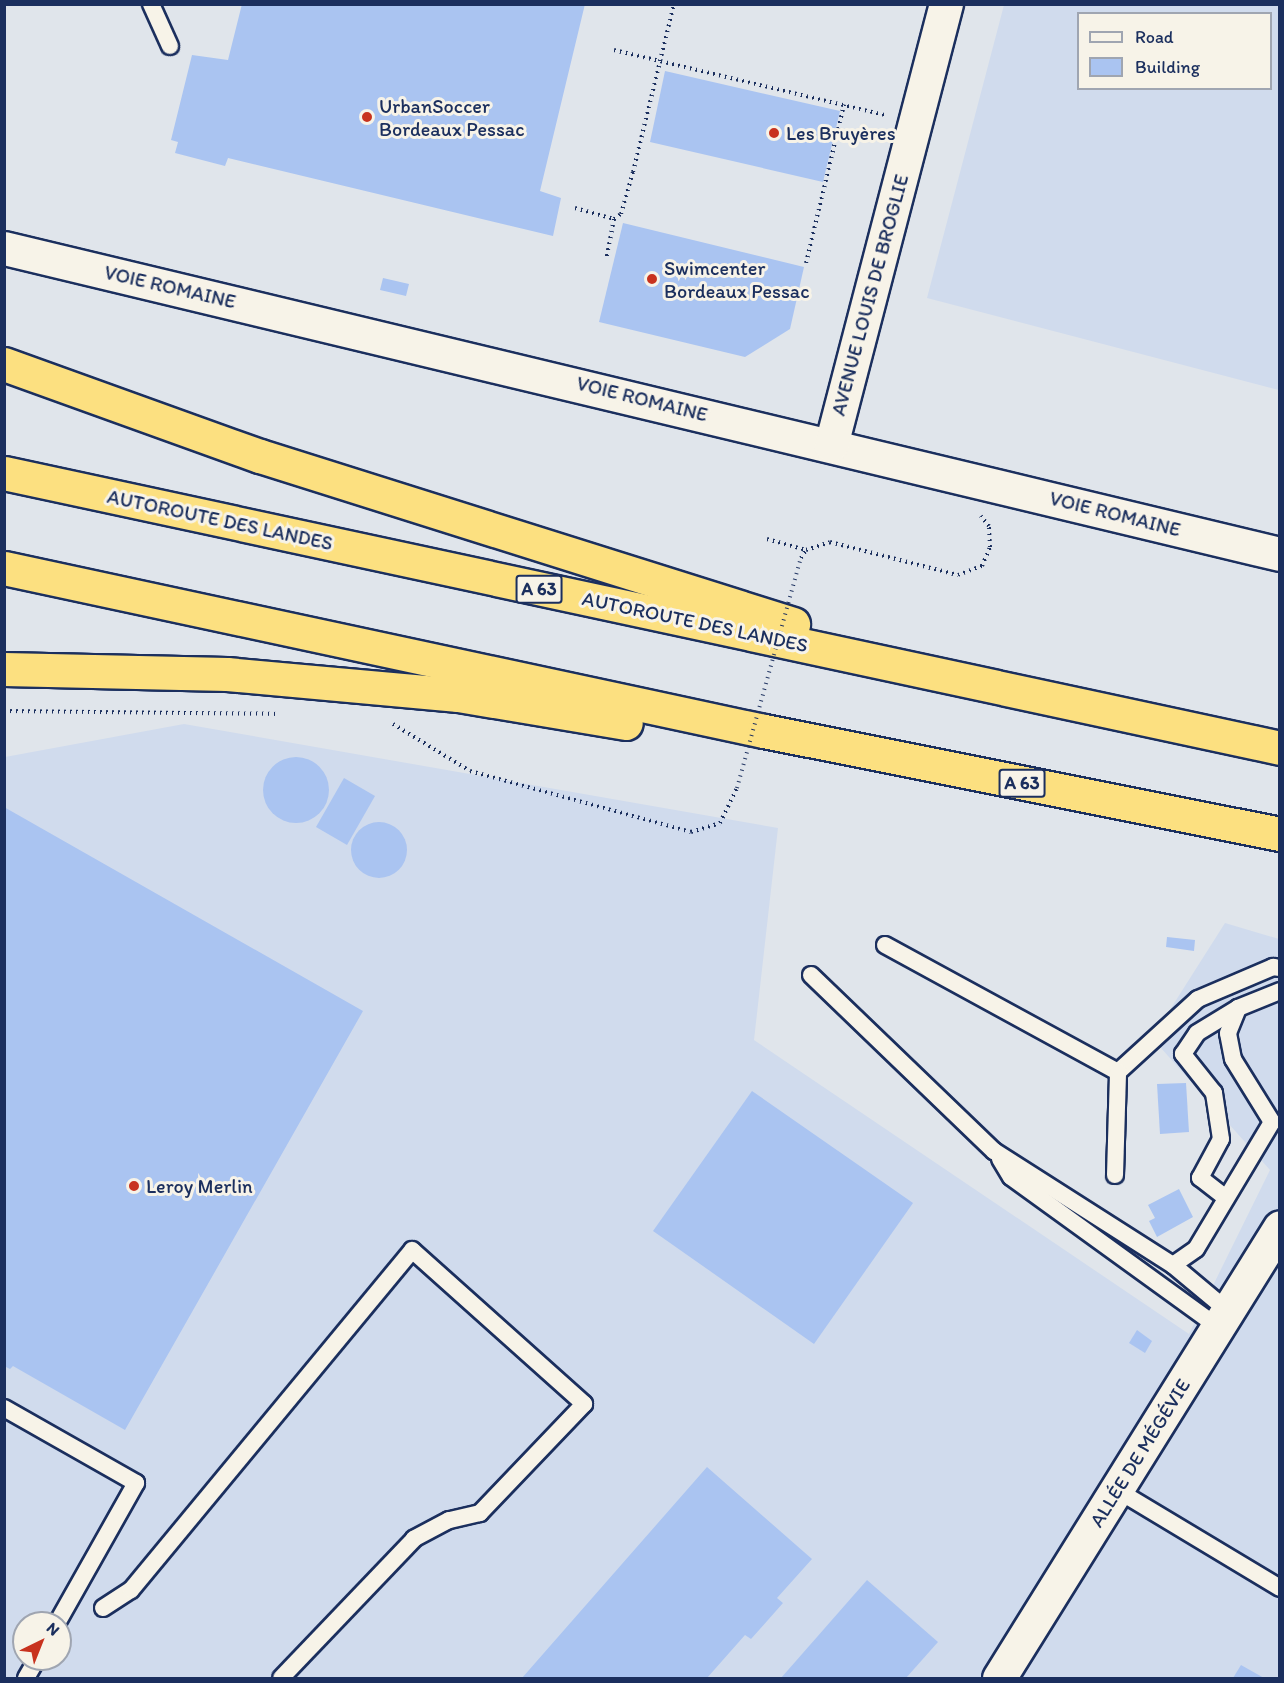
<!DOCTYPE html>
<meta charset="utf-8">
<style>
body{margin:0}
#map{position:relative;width:1284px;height:1683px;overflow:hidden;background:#e0e5eb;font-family:Itim,sans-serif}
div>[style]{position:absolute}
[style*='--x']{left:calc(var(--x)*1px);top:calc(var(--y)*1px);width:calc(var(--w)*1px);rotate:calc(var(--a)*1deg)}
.built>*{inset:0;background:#d0dbed}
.building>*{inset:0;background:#aac4f1}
.round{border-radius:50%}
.path>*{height:4px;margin-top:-2px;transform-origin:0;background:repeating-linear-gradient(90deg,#1b2f5e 0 1.5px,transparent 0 6px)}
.roads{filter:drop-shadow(2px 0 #1b2f5e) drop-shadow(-2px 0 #1b2f5e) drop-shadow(0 2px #1b2f5e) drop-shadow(0 -2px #1b2f5e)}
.lane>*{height:16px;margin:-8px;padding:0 8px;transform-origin:8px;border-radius:8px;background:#f7f3e8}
.street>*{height:33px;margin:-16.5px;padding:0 16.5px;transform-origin:16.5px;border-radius:16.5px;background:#f7f3e8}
.highway>*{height:33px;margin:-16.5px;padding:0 16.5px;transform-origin:16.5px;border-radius:16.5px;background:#fce080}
.path-bridge>*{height:4px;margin-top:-2px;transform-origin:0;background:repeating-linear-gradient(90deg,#1b2f5e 0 1.5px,transparent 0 6px)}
.dots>*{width:16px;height:16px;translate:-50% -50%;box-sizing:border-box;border:3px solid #f7f3e8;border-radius:50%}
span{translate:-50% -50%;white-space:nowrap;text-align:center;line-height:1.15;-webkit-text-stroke:6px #f7f3e8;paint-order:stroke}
.shield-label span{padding:2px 4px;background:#f7f3e8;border:2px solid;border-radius:4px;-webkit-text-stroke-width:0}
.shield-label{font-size:18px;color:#1b2f5e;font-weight:700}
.poi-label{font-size:20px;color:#1b2f5e}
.left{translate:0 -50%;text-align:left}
.street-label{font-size:20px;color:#1b2f5e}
.frame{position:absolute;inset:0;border:6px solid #1b2f5e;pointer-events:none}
.legend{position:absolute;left:1077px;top:12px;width:195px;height:78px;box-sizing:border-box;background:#f7f3e8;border:2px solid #9fa5b1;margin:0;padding:8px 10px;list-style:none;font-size:18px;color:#1b2f5e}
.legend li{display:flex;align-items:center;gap:12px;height:30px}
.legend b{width:30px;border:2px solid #9fa5b1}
.north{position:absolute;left:12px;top:1611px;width:60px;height:60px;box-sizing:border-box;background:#f7f3e8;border:2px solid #9fa5b1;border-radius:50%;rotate:43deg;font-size:16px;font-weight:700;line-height:24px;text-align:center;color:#1b2f5e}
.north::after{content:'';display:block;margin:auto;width:21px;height:27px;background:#c8321e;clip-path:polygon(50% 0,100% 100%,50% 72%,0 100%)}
</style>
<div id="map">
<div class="built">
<i style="clip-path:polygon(evenodd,1004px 5px,1279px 5px,1279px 390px,927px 298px,1004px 5px,1078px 14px,1270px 14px,1270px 88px,1078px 88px,1078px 14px)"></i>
<i style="clip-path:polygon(evenodd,184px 724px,778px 828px,754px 1040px,1189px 1334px,1270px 1170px,1152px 1038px,1225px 923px,1279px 939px,1279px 1678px,5px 1678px,5px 757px,184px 724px,24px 1623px,60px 1623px,60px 1659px,24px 1659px,24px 1623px)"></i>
</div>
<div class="building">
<i style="clip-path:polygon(242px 4px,585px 4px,540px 191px,561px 198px,553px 236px,228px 158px,225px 166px,175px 153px,178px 142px,171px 140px,192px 55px,228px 60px)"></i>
<i style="clip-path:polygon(665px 71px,840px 111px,823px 182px,650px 142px)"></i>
<i style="clip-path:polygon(623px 223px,804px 267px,790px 329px,745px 357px,599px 322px)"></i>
<i style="clip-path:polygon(383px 278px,409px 284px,406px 296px,380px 290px)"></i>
<i class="round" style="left:263px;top:757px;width:66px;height:66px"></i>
<i style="clip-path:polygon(344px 778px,375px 796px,347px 845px,316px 827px)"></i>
<i style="clip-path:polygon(4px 807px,363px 1011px,125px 1430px,13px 1366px,10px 1369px,4px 1366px)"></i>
<i class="round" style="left:351px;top:822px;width:56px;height:56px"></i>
<i style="clip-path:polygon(1167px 937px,1195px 940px,1194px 951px,1166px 947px)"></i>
<i style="clip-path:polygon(1186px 1083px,1189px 1132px,1160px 1134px,1157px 1084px)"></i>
<i style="clip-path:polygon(752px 1091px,913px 1203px,814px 1344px,653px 1231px)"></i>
<i style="clip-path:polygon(1179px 1189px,1193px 1217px,1157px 1237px,1149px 1221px,1155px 1218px,1148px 1205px)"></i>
<i style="clip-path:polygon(1137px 1330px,1152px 1341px,1145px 1353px,1129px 1343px)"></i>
<i style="clip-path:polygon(707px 1467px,812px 1559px,777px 1598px,783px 1603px,751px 1639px,745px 1635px,707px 1678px,522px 1678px)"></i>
<i style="clip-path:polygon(867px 1580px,938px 1642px,906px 1678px,781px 1678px)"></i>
<i style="clip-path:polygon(1241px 1665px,1264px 1678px,1233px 1678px)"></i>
</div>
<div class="path">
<i style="--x:614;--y:50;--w:279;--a:13.5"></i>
<i style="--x:575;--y:208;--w:41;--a:15.8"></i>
<i style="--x:614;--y:219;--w:38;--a:101"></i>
<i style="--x:614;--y:219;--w:9;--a:-36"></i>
<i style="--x:621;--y:214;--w:44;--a:-74.1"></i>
<i style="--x:633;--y:172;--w:173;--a:-76.3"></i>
<i style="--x:806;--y:263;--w:163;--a:-76.5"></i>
<i style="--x:767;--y:539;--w:41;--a:15.8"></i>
<i style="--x:801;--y:558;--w:9;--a:-58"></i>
<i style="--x:806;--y:550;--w:25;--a:-18"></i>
<i style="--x:830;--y:542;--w:132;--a:14.5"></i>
<i style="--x:958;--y:575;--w:26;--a:-21"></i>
<i style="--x:982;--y:566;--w:21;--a:-67"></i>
<i style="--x:990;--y:547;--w:21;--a:-93"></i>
<i style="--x:989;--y:526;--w:13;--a:-129"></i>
<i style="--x:4;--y:711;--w:275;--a:0.6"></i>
<i style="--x:393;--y:724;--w:90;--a:31.4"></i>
<i style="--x:470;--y:771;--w:229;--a:15.4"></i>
<i style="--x:691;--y:832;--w:30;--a:-17"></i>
<i style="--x:720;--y:823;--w:39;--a:-64"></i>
</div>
<div class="roads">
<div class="lane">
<i style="--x:151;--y:4;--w:46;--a:65.7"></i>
<i style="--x:885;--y:945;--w:265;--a:28.6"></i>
<i style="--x:1118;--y:1072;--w:108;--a:-42.4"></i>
<i style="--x:1198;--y:999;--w:82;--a:-23.1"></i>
<i style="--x:1273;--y:967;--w:7;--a:8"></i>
<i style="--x:811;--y:975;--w:254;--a:43.9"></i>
<i style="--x:994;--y:1151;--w:212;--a:32.5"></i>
<i style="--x:1173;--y:1265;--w:28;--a:-35"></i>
<i style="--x:1196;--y:1249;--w:148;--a:-59.1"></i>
<i style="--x:1272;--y:1122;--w:74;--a:-121.8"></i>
<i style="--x:1233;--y:1059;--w:26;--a:-101"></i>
<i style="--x:1228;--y:1033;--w:27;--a:-68"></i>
<i style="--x:1238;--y:1008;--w:45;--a:-22"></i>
<i style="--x:1000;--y:1159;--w:21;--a:59"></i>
<i style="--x:1011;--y:1177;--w:256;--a:35.9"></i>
<i style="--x:1115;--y:1175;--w:103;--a:-88.3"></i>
<i style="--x:1226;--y:1198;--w:33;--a:-142"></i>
<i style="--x:1200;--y:1178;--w:44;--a:-61.7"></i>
<i style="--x:1221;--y:1139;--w:47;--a:-98.7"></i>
<i style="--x:1214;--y:1093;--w:50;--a:-128.5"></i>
<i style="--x:1183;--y:1054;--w:25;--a:-56"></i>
<i style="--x:1197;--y:1033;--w:48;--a:-31.4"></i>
<i style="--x:1173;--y:1265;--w:72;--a:39.9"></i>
<i style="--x:4;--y:1408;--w:152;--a:29.6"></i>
<i style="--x:136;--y:1483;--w:161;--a:119.4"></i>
<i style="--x:1117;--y:1490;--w:190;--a:31"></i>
<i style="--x:103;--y:1608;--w:33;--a:-33"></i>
<i style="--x:131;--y:1590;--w:441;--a:-50.4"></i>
<i style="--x:412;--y:1250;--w:231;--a:41.8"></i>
<i style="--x:584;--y:1404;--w:151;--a:133.7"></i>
<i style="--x:480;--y:1513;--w:32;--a:167"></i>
<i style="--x:449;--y:1520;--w:40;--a:152"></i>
<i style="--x:414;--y:1539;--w:192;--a:133.7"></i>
<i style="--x:26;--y:1678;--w:22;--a:-60"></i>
</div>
<div class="street">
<i style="--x:4;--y:248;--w:1312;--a:13.49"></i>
<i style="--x:831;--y:445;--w:456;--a:-75.4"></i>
<i style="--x:999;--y:1678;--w:531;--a:-58.07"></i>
</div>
<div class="highway">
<i style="--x:4;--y:364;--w:272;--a:19.8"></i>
<i style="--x:260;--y:456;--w:559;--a:17.49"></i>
<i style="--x:4;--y:473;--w:1305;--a:12.16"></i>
<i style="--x:4;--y:568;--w:777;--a:12.11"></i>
<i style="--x:764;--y:731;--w:526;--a:11.29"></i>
<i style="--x:4;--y:669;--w:223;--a:1.3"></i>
<i style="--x:227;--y:674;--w:232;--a:5.2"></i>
<i style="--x:458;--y:695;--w:170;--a:9.5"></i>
</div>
</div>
<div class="path-bridge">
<i style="--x:737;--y:788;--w:239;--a:-74.5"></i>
</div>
<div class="dots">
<i style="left:367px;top:117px;background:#c8321e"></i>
<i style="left:774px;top:133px;background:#c8321e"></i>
<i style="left:652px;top:279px;background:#c8321e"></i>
<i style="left:134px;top:1186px;background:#c8321e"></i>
</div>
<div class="shield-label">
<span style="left:539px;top:589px">A 63</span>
<span style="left:1022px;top:783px">A 63</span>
</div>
<div class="poi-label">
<span class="left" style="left:379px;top:118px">UrbanSoccer<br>Bordeaux Pessac</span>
<span class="left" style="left:786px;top:133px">Les Bruyères</span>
<span class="left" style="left:664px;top:280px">Swimcenter<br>Bordeaux Pessac</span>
<span class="left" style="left:146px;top:1186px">Leroy Merlin</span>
</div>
<div class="street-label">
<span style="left:170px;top:287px;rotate:13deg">VOIE ROMAINE</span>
<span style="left:870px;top:295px;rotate:-75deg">AVENUE LOUIS DE BROGLIE</span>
<span style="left:642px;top:399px;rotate:14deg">VOIE ROMAINE</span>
<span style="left:1115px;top:514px;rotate:14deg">VOIE ROMAINE</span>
<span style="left:220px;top:520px;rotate:12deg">AUTOROUTE DES LANDES</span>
<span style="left:695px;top:622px;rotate:12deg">AUTOROUTE DES LANDES</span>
<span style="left:1140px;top:1453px;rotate:-58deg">ALLÉE DE MÉGÉVIE</span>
</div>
<div class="frame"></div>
<ul class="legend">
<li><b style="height:8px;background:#f7f3e8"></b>Road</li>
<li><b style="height:16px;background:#aac4f1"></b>Building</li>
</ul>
<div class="north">N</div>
</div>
